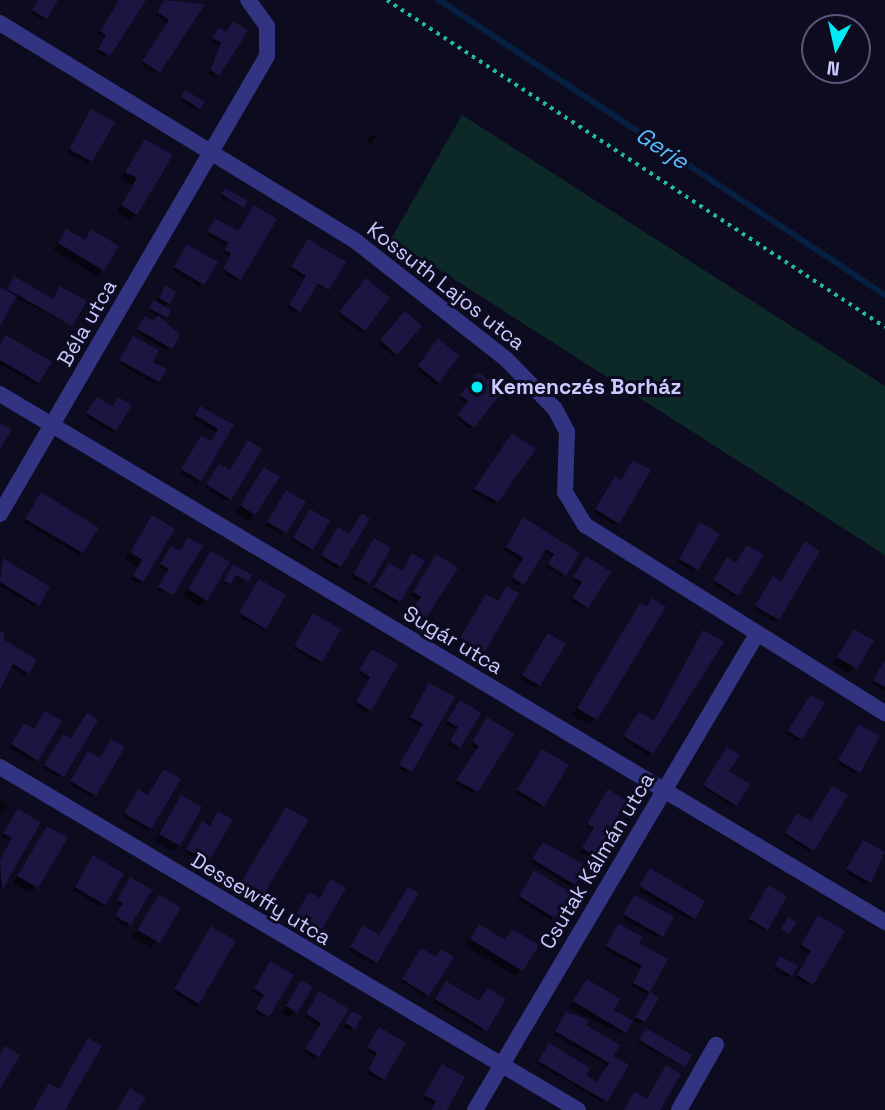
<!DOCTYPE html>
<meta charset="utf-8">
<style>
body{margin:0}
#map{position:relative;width:885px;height:1110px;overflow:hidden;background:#0d0b1f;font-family:"Space Grotesk",sans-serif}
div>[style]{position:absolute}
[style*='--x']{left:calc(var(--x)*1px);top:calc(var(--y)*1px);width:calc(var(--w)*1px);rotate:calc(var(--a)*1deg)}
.green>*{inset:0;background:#0d2927}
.shadow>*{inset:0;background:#0007}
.stream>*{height:6px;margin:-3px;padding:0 3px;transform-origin:3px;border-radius:3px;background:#072041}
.building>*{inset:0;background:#1b1541}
.path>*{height:3.5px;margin-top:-1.75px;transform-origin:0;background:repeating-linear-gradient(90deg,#24b8a5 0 3.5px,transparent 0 8.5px)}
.street>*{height:16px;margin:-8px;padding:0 8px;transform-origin:8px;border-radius:8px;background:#323482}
.dots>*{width:19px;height:19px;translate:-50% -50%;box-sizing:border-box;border:4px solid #0d0b1f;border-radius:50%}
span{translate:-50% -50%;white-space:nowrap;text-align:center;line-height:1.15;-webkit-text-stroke:6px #0d0b1f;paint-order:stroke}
.street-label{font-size:21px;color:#cbc9ff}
.poi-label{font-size:21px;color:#cbc9ff;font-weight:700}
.left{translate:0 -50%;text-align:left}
.water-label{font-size:23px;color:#57bcff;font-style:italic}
.north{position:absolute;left:801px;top:14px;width:70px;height:70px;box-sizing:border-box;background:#0d0b1f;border:2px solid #595779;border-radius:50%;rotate:188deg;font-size:19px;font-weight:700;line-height:28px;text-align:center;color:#cbc9ff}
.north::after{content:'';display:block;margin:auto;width:24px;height:32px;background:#00ebf4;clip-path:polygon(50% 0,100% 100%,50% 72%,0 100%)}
</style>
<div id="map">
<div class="green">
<i style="clip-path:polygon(462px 115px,885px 386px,885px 555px,391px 239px)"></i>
</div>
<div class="shadow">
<i style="clip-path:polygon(39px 0,56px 0,43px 21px,31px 13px)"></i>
<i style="clip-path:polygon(120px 0,144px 0,106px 58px,96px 52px,105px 38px,98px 34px)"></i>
<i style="clip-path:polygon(165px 0,203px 4px,157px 74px,141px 65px,168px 23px,155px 15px)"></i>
<i style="clip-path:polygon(216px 32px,226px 34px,216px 78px,208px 73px,219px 46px,211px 41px)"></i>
<i style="clip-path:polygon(183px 95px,199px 108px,196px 110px,180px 100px)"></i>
<i style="clip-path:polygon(89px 114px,91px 161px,88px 164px,67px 152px)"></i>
<i style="clip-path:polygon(372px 134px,376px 136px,370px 144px,366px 141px)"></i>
<i style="clip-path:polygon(145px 141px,136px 214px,130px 220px,116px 212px,132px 185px,120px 178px)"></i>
<i style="clip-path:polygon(223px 193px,243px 207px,220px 198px)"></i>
<i style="clip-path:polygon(212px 222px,238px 233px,237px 281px,221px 272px,230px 256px,224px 253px,227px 246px,206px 234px)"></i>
<i style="clip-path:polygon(66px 231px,83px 241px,91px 232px,103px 270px,97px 276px,53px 250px)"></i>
<i style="clip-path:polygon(306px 243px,344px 262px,327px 289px,314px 286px,296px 313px,287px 308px,304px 279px,289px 270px)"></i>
<i style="clip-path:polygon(185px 249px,203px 284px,200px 287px,172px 270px)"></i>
<i style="clip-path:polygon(12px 281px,71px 325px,14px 297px,0 323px,0 289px,5px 292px)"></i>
<i style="clip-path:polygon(363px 282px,387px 298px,361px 332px,338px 316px)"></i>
<i style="clip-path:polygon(163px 290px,168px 303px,163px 307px,169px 311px,162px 321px,178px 335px,168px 351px,136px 332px,142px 321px,154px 323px,158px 317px,148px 311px)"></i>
<i style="clip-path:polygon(405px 313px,420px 326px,393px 356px,379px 344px)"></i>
<i style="clip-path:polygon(131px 340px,164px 370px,155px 384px,118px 363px)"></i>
<i style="clip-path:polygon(435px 343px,438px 382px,436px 385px,417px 369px)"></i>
<i style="clip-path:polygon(0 346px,38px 382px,35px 385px,0 364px)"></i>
<i style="clip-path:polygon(475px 377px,473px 427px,470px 429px,456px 418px,467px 405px,459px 398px)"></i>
<i style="clip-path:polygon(94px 402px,115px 430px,112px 432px,85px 416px)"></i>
<i style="clip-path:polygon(198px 410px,232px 426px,197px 483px,180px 473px,199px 441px,210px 443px,216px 432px,193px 419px)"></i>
<i style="clip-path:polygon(510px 438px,497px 501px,494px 504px,473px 492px)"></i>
<i style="clip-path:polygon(217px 469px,230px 499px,227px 501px,205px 488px)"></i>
<i style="clip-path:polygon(264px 469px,254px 514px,248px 520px,235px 512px)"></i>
<i style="clip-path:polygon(612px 481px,618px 522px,615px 525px,593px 512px)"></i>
<i style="clip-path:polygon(284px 495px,303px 503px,282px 535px,266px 525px)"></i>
<i style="clip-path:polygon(38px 497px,96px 528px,79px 555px,24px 522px)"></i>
<i style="clip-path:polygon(308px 514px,312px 549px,309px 551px,292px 541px)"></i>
<i style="clip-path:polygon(152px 517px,142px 581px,139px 584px,131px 579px,138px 567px,125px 559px)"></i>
<i style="clip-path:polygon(521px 521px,578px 553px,562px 577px,546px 567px,553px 557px,542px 551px,520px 586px,510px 581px,521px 561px,504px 550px)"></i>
<i style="clip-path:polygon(698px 527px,717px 534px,694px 572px,677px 562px)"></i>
<i style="clip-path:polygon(336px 532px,340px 566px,337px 569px,320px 558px)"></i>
<i style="clip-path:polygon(371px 543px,369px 583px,366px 586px,351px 577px)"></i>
<i style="clip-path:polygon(201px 546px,171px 594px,157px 590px,168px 572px,159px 567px,169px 550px,179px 553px)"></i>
<i style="clip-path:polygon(818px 551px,775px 622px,754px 610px,771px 581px,781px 583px)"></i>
<i style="clip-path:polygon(211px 553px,206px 600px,199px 606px,183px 596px)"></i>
<i style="clip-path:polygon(434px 559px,425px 617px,422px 620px,411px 613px,419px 600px,411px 595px)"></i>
<i style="clip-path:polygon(3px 560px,37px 604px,35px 607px,0 586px)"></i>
<i style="clip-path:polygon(584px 561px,586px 607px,584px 609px,570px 601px,580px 585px,572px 580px)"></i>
<i style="clip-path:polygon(423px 562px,396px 604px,373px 590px,387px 568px,401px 573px)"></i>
<i style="clip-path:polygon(725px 562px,737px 594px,734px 597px,712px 583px)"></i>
<i style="clip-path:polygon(231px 569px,246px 581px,233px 577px,227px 586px,223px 584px)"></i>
<i style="clip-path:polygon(257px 584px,265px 628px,262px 630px,238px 616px)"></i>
<i style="clip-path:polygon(504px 591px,483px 652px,458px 641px,484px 598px,497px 602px)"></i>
<i style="clip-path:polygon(311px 618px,321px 661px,318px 663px,293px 649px)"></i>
<i style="clip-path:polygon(855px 631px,855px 668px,849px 674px,832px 664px)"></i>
<i style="clip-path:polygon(0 633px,0 639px,35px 660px,25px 676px,10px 666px,0 685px)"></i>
<i style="clip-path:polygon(545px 638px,563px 644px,536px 688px,520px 679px)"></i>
<i style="clip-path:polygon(721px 643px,649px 756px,622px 739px,637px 717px,653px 723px)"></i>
<i style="clip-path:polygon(369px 654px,396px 665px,367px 713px,354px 705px,369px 680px,358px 674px)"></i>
<i style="clip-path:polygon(610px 654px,596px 719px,589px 725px,572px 715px)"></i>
<i style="clip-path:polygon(885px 661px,885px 691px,872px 683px)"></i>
<i style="clip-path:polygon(427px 688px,452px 698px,408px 774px,398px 768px,421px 727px,408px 720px)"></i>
<i style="clip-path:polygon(808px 699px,801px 739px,798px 741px,787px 734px)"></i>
<i style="clip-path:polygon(457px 705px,459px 747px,456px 749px,448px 745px,457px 730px,446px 724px)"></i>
<i style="clip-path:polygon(485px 722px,511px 734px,474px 794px,455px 784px,477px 749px,470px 745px)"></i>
<i style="clip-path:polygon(859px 726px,858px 772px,856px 774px,837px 763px)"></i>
<i style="clip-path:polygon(21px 728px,36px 760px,34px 762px,9px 748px)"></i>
<i style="clip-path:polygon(61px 738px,62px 776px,60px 778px,43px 768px)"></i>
<i style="clip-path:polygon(725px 751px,735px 804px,733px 807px,702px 788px)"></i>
<i style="clip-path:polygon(540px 754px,542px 805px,540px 807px,516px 793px)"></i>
<i style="clip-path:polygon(86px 756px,95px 795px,92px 797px,69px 784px)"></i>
<i style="clip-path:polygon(136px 794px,150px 828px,147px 831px,123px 816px)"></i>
<i style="clip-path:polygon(606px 794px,592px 855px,590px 857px,580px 852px,593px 831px,586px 827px)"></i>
<i style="clip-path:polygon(181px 797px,179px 845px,172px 851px,154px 840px)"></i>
<i style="clip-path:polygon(0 801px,7px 805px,0 816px)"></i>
<i style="clip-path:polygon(284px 812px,262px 894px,259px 897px,240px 885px)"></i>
<i style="clip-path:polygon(15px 814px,39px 823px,0 890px,0 861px,11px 841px,2px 836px)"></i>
<i style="clip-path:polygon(795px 818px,813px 849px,810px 852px,784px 836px)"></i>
<i style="clip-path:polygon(200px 826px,207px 861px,204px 864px,185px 852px)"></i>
<i style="clip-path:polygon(47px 828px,37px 887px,30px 893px,13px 883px)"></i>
<i style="clip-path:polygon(863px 842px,885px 855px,867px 885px,845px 872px)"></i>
<i style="clip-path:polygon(540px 847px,574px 884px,571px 887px,531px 862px)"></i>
<i style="clip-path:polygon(91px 860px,104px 904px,101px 907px,73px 890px)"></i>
<i style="clip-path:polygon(648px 873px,693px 918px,691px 920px,638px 890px)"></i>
<i style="clip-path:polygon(532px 875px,568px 893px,551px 920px,517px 899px)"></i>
<i style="clip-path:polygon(128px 882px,149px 890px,127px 927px,114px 919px,122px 906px,116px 903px)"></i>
<i style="clip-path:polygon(344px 889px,318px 931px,295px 918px,307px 897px,319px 900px)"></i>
<i style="clip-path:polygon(766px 890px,766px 929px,764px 931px,748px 922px)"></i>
<i style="clip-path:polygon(417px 894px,373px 965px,348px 950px,360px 930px,378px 937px)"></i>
<i style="clip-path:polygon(159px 897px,179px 908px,152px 948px,132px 937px)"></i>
<i style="clip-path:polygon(632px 899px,662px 936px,659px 938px,622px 918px)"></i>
<i style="clip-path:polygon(816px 920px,811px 984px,809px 986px,796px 978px,810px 954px,799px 948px)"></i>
<i style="clip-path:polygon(480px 926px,504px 941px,512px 931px,522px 970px,515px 976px,465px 946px)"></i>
<i style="clip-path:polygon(616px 928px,665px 960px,647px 993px,656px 998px,641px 1024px,634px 1020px,648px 995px,631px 986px,641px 969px,604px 949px)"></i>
<i style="clip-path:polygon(209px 931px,198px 1003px,195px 1006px,173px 992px)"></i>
<i style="clip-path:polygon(419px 953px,436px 959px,425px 997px,401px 982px)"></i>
<i style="clip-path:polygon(778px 961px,795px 966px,788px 978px,773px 969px)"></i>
<i style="clip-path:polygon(268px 966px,268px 1016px,265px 1018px,255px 1012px,263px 999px,252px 992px)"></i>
<i style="clip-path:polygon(587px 981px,608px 1016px,625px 1032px,622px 1034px,568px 1008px)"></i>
<i style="clip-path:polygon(302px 983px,296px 1012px,289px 1018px,281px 1012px)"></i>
<i style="clip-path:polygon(444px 986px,479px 1003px,483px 1032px,433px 1002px)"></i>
<i style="clip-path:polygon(317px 996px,347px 1010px,315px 1059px,304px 1052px,319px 1026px,304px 1017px)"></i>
<i style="clip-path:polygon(350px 1016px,353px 1028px,351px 1030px,344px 1027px)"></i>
<i style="clip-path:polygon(564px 1017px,584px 1025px,611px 1057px,603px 1103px,537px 1064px,547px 1048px,597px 1084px,608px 1066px,554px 1035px)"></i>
<i style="clip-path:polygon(376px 1032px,383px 1079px,380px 1081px,366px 1073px,376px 1056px,366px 1050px)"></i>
<i style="clip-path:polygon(643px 1033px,684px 1066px,637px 1043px)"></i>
<i style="clip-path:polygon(440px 1068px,445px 1110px,431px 1110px,434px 1105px,423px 1098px)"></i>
</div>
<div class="stream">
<i style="--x:439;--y:0;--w:535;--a:33.48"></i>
</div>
<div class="building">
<i style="clip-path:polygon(38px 0,58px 0,47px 19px,32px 10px)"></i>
<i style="clip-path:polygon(119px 0,146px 0,110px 56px,98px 49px,106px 35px,100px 31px)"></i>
<i style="clip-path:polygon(164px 0,205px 4px,160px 73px,142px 61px,169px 20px,157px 12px)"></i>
<i style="clip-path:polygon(233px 21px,248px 31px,219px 76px,210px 70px,221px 43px,212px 38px,219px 28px,226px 32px)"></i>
<i style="clip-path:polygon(185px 90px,205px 102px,200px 109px,181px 97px)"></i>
<i style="clip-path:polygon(91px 109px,115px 122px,92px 162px,69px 149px)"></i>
<i style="clip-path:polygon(145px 139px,173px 155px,137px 215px,121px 205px,137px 178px,125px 172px)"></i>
<i style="clip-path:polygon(225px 188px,248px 201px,244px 208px,221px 194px)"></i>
<i style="clip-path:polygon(254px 205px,277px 219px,241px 280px,223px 269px,231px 253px,225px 250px,228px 243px,207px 231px,215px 218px,238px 231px)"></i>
<i style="clip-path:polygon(66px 229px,85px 240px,91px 229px,119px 246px,104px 271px,58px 243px)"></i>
<i style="clip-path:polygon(308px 239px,346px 262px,329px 290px,318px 284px,300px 312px,289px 305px,306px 276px,291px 267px)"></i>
<i style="clip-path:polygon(187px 244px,218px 262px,204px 285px,174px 267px)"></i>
<i style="clip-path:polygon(14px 276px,53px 299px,60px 286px,87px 301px,72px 326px,7px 289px)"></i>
<i style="clip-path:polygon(366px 278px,390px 298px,365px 331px,339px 312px)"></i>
<i style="clip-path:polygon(165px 285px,176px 292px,170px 304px,159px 298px)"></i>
<i style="clip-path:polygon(0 287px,17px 296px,0 326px)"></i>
<i style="clip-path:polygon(154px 300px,171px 310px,167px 318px,149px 308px)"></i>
<i style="clip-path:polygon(405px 311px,422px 326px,397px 355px,380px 340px)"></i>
<i style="clip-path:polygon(158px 315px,180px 335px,172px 349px,137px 329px,145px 316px,154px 321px)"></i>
<i style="clip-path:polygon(6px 335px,52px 362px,39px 383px,0 360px,0 345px)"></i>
<i style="clip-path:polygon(133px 336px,159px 350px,153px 362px,167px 369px,159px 382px,119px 360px)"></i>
<i style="clip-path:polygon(438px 338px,459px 356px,439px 383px,418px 366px)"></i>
<i style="clip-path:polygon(478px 372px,503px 391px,474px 428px,457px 415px,468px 401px,460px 395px)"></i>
<i style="clip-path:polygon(97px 397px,113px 406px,118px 397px,132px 405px,116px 431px,86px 413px)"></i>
<i style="clip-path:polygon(200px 406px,234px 425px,201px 481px,181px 469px,201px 436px,211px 441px,218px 429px,195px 415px)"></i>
<i style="clip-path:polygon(0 423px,12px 430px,0 449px)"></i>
<i style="clip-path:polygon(512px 433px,536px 449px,498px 502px,474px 489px)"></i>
<i style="clip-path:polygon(248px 440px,262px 449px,231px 500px,206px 484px,219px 464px,230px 470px)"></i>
<i style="clip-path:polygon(633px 460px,651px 470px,619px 524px,595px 509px,615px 476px,621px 480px)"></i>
<i style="clip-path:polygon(264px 467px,280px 477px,255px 515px,240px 505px)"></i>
<i style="clip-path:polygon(286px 490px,306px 502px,286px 533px,267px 522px)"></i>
<i style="clip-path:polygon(41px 492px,99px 528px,83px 553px,25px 519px)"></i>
<i style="clip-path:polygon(310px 509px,330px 521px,313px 550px,293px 538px)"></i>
<i style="clip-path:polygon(362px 513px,370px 519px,341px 567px,321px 555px,338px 527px,349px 534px)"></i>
<i style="clip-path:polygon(152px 515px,175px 529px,143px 582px,133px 576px,142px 560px,130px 552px)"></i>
<i style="clip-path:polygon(523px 517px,580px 553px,566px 576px,548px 564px,554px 554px,546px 549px,524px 585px,512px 577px,523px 558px,506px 547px)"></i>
<i style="clip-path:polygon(700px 522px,720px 534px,698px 570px,679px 559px)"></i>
<i style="clip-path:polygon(188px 537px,203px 546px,173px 595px,158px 587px,169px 569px,160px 564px,171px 546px,180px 551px)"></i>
<i style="clip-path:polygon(374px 538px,391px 548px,370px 584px,353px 574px)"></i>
<i style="clip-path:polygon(805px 541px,820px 551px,779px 620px,755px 606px,773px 576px,781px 581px)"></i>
<i style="clip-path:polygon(747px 545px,764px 555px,738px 596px,713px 580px,727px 557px,736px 563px)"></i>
<i style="clip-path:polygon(211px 551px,230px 562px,207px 601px,188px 589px)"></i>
<i style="clip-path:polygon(412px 553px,425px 561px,400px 602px,374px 587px,389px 563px,402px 571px)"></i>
<i style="clip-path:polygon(436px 554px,458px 568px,426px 618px,412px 610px,421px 597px,413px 592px)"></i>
<i style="clip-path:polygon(586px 556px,611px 572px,588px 608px,572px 598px,582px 582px,573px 577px)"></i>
<i style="clip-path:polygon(3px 558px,50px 587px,39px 606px,0 582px)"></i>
<i style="clip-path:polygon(233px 564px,252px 575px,248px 582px,236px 575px,231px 584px,224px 581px)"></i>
<i style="clip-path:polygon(259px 579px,286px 595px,266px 629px,239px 613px)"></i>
<i style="clip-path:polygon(506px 586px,519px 593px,484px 653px,460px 638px,486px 594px,498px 601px)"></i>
<i style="clip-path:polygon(652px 598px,666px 607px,597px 720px,577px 708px,640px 603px,647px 606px)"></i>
<i style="clip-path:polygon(313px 613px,341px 629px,322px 662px,294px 646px)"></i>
<i style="clip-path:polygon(854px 629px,874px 641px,857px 669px,837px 657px)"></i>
<i style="clip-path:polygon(703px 630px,724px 642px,653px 754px,623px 736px,639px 712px,654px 721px)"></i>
<i style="clip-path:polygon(0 631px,5px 634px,3px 639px,37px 660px,29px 674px,13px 664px,0 690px)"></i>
<i style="clip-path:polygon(548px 633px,566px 644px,540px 686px,522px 675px)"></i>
<i style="clip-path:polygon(372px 649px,398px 664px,371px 711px,356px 702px,370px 677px,359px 670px)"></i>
<i style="clip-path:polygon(885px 660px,885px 687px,873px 680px)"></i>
<i style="clip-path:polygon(429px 683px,455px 697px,412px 772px,399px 765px,423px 724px,410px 717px)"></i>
<i style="clip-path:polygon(810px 695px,825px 703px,802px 740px,788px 731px)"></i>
<i style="clip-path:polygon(460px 700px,481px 713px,460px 748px,450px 741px,458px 727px,447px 721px)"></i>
<i style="clip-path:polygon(45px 711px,62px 721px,38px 761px,11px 744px,24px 723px,34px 729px)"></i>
<i style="clip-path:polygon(87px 713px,98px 720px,64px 777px,44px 765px,63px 734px,71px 738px)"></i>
<i style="clip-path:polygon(487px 717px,514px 734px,478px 792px,456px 780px,479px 746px,472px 742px)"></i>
<i style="clip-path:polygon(859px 724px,880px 736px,860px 773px,838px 760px)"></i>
<i style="clip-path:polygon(111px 739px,125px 747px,96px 796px,70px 781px,88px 751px,100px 758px)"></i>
<i style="clip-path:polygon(727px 747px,740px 755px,729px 771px,750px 784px,737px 806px,703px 785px)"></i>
<i style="clip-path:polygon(542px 749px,569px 765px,544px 806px,517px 790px)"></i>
<i style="clip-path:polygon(164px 769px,181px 779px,151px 829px,124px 813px,138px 789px,148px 795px)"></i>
<i style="clip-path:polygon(832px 786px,848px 795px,814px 851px,785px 833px,797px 813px,811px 821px)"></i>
<i style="clip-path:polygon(608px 789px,627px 801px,594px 856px,582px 848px,594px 828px,587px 824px)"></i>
<i style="clip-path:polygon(181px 795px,202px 807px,180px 846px,159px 834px)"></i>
<i style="clip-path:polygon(286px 807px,309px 820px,263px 895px,241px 882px)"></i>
<i style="clip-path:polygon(18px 809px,41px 822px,2px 890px,0 860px,12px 838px,3px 833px)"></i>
<i style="clip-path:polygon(218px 811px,233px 820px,208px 862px,186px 849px,202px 821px,210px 826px)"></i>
<i style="clip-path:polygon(47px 826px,68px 838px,38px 888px,17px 876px)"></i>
<i style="clip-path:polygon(863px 840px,885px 852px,871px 883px,846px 869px)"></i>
<i style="clip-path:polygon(543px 842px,587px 866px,575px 885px,532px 859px)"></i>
<i style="clip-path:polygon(93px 855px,124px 874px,105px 905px,75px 887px)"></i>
<i style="clip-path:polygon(650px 868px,705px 901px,695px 919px,639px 886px)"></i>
<i style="clip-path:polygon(534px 870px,571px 893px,555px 918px,519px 896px)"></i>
<i style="clip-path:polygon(130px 877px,152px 890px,131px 925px,115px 916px,123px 903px,117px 900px)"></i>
<i style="clip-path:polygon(330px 879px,346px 888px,322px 929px,296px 915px,309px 892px,320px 898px)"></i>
<i style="clip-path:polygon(768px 885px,787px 896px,768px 930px,749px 919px)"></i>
<i style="clip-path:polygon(408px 887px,419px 893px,377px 963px,350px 947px,363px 925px,379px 935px)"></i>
<i style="clip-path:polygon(159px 894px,181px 908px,160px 943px,137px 930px)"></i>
<i style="clip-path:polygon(635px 895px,674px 917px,663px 937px,623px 914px)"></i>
<i style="clip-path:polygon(818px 915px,845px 931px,813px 985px,797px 975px,811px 951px,801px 945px)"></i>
<i style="clip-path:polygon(788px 917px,796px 922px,789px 934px,781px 929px)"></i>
<i style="clip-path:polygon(479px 924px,505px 940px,512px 929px,539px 945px,523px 971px,470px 939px)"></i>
<i style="clip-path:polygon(618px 924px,643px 937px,639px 943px,668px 959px,650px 992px,633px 983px,642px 966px,606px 946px)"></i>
<i style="clip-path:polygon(211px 926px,236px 941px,199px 1004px,174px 989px)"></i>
<i style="clip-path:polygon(421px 948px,436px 957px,441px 949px,454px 957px,429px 996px,402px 979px)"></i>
<i style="clip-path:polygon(780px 956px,798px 966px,792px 976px,775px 966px)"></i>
<i style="clip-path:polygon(270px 961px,294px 975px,269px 1017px,256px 1009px,264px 995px,254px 989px)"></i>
<i style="clip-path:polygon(587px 979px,620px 999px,614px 1010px,633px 1021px,626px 1033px,573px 1001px)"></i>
<i style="clip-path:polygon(301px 980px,313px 987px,297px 1013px,286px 1006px)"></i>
<i style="clip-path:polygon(446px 981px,479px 1001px,488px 988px,506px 999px,487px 1031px,435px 999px)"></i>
<i style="clip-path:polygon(319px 991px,349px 1009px,319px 1057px,305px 1049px,321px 1023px,306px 1014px)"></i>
<i style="clip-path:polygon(650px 992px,659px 998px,645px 1022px,635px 1017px)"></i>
<i style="clip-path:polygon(352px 1011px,362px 1017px,355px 1029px,345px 1023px)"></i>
<i style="clip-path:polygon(566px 1012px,589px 1020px,586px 1025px,620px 1045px,613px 1056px,629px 1065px,607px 1102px,538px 1061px,549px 1043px,590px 1068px,586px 1075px,597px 1082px,609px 1063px,555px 1031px)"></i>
<i style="clip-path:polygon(379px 1027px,406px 1043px,384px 1080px,368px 1070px,377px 1053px,367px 1047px)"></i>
<i style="clip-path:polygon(646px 1028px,692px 1055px,685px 1067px,639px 1040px)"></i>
<i style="clip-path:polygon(88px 1038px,102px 1046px,65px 1110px,33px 1110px,49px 1083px,59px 1089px)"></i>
<i style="clip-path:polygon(5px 1046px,20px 1055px,0 1089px,0 1054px)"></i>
<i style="clip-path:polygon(442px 1064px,465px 1077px,447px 1110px,431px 1110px,436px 1101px,424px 1095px)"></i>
<i style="clip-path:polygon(666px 1065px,681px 1074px,660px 1110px,624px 1110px,634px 1092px,647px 1099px)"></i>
<i style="clip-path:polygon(130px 1088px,146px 1098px,138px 1110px,117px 1110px)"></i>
</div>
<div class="path">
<i style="--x:387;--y:0;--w:596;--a:33.29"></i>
</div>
<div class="street">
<i style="--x:0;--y:23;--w:414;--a:31.5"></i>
<i style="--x:353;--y:239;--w:194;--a:38.1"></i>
<i style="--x:506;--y:359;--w:70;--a:45.6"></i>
<i style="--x:555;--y:409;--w:26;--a:62"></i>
<i style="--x:567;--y:432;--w:60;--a:91.9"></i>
<i style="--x:565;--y:492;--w:39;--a:59"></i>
<i style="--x:585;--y:525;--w:354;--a:32.1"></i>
<i style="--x:0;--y:394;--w:1031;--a:30.82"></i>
<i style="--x:0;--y:514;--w:530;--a:-59.76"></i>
<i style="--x:267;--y:56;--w:30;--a:-90"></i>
<i style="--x:267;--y:26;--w:32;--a:-126"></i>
<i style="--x:0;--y:767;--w:672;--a:30.69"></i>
<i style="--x:475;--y:1110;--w:553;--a:-59.36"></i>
<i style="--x:679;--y:1110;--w:75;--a:-60.4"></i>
</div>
<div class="dots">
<i style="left:477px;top:387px;background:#00ebf4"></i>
</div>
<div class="street-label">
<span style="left:446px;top:286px;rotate:38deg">Kossuth Lajos utca</span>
<span style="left:87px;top:323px;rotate:-60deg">Béla utca</span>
<span style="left:453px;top:640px;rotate:31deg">Sugár utca</span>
<span style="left:597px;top:861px;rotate:-59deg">Csutak Kálmán utca</span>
<span style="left:261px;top:899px;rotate:31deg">Dessewffy utca</span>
</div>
<div class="poi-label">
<span class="left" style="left:491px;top:387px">Kemenczés Borház</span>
</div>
<div class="water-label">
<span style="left:662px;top:148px;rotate:33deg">Gerje</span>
</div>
<div class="north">N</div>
</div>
